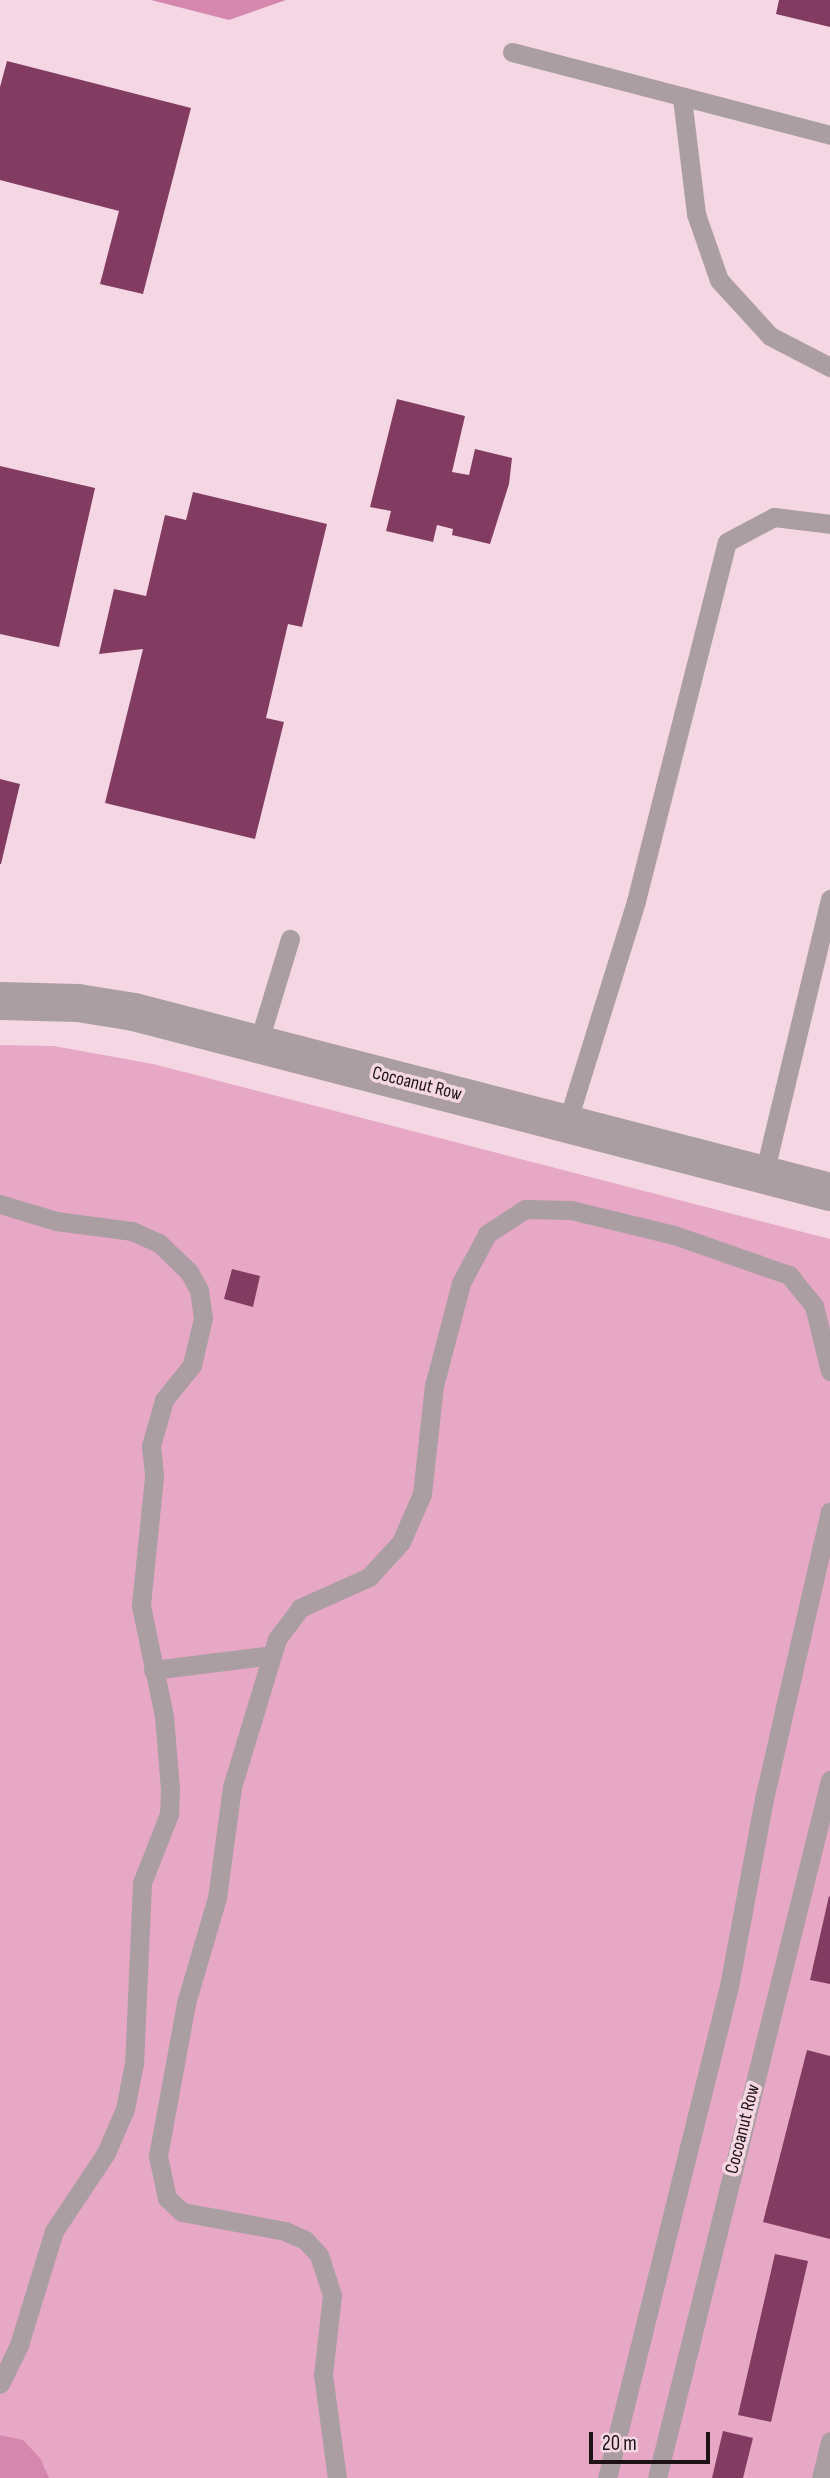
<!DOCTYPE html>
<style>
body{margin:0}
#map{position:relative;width:830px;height:2478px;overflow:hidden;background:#f5d7e4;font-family:"Sofia Sans Condensed",sans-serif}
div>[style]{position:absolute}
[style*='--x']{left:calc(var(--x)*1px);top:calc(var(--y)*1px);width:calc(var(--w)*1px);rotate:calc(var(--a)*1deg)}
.green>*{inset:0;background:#e7a8c5}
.water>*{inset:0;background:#d587ad}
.building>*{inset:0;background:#833c61}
.service>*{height:19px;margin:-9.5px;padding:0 9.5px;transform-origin:9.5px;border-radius:9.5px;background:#aa9ea3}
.tertiary>*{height:38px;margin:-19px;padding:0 19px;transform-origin:19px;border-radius:19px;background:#aa9ea3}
span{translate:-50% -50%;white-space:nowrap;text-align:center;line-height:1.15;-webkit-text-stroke:7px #f5d7e4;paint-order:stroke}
.street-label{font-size:19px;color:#1d1317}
.scale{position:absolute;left:589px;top:2432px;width:121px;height:32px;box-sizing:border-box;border:4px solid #1d1317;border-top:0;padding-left:9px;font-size:21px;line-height:24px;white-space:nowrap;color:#1d1317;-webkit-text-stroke:5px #f5d7e4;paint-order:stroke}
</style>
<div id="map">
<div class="green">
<i style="clip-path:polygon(0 1045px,54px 1046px,153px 1064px,830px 1239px,830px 2478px,0 2478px)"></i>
</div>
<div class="water">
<i style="clip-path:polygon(151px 0,286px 0,229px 20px)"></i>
<i style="clip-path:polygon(0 2435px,23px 2440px,40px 2458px,49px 2478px,0 2478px)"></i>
</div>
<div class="building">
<i style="clip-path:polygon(779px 0,830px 0,830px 27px,776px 14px)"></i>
<i style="clip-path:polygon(7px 61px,191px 108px,143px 294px,100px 284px,119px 211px,0 180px,0 87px)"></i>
<i style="clip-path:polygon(397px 399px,465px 416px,452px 472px,469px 475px,475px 449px,512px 458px,509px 484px,490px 544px,452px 535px,453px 529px,437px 525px,433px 542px,386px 531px,391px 511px,370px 507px)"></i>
<i style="clip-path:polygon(0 466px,95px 488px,59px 647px,0 634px)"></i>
<i style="clip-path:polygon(193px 492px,327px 524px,302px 627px,288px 624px,266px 718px,284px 722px,255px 839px,105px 803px,143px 649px,99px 654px,114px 589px,146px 596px,165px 515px,186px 520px)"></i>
<i style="clip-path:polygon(0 779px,20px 784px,1px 864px,0 864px)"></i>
<i style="clip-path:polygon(232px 1269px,260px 1276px,253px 1307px,224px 1299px)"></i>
<i style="clip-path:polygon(829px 1896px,830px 1897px,830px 1984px,810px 1980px)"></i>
<i style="clip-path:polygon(807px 2050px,830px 2056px,830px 2239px,763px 2222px)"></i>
<i style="clip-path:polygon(775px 2254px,808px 2261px,771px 2422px,738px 2415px)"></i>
<i style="clip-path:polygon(723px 2431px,753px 2438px,743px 2478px,712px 2478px)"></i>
</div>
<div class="service">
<i style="--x:512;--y:52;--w:329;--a:14.6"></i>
<i style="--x:682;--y:98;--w:117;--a:83.1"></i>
<i style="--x:696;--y:214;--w:70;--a:70.8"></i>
<i style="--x:719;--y:280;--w:76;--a:47.7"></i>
<i style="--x:770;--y:336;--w:68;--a:27.3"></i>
<i style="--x:258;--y:1044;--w:110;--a:-73.1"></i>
<i style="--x:567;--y:1123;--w:232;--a:-72.7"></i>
<i style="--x:636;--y:901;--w:370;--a:-75.8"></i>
<i style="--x:727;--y:542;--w:53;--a:-28"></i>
<i style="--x:774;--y:517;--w:56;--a:7.1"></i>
<i style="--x:764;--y:1174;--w:283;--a:-76.5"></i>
<i style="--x:0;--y:1204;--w:59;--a:16.9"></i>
<i style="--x:56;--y:1221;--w:77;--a:7.5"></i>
<i style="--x:132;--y:1231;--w:30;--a:24"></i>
<i style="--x:159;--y:1243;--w:42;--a:44"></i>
<i style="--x:189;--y:1272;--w:21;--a:61"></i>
<i style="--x:199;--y:1290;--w:28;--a:82"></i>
<i style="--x:203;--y:1318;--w:48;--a:103.2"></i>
<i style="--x:192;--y:1365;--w:45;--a:128.7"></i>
<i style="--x:164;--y:1400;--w:48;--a:105.8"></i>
<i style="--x:151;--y:1446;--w:31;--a:84"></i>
<i style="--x:154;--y:1477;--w:130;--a:95.8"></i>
<i style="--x:141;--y:1606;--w:112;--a:78.2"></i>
<i style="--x:164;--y:1716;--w:73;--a:85.3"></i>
<i style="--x:170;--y:1789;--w:25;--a:92"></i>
<i style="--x:169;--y:1814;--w:74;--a:111.4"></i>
<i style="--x:142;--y:1883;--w:180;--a:92.5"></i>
<i style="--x:134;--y:2063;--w:47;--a:101.1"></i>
<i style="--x:125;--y:2109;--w:48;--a:113.4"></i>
<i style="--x:106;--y:2153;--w:94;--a:123.7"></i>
<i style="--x:54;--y:2231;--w:119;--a:107.1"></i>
<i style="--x:19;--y:2345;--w:43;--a:116"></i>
<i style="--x:153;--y:1670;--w:119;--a:-7.2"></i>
<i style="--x:337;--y:2478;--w:104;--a:-97.7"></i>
<i style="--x:323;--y:2375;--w:81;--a:-83.6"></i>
<i style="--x:332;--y:2295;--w:42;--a:-108"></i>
<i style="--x:319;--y:2255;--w:21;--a:-133"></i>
<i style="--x:305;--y:2240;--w:22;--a:-156"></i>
<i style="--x:285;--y:2231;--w:105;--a:-169.5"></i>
<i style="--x:182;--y:2212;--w:21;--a:-137"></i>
<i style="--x:167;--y:2198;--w:43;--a:-102.1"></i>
<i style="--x:158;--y:2156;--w:156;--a:-79.6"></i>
<i style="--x:186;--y:2003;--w:109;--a:-73.6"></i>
<i style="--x:217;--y:1898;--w:112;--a:-82.3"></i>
<i style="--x:232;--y:1787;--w:155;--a:-73.1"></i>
<i style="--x:277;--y:1639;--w:39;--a:-53"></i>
<i style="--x:300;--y:1608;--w:76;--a:-24.2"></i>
<i style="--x:369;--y:1577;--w:47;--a:-47.6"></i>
<i style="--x:401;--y:1542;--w:52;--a:-66.4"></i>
<i style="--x:422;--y:1494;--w:109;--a:-83.7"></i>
<i style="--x:434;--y:1386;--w:106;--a:-75.3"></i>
<i style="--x:461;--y:1283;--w:55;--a:-62"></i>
<i style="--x:487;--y:1234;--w:45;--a:-33.3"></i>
<i style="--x:525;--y:1209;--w:46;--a:1.2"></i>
<i style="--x:571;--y:1210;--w:106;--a:13.6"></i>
<i style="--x:674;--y:1235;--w:122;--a:19.2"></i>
<i style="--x:789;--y:1275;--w:40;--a:51"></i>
<i style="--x:814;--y:1306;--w:67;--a:76.2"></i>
<i style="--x:607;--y:2478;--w:507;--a:-76.07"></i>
<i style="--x:729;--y:1986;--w:190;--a:-79.4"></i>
<i style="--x:764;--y:1799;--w:295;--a:-77.1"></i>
<i style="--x:657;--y:2478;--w:719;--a:-76.08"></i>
<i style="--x:821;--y:2478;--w:38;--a:-76"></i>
</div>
<div class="tertiary">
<i style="--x:0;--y:1001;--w:78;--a:1.5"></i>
<i style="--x:78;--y:1003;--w:57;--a:9.1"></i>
<i style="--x:134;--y:1012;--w:719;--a:14.5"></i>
</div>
<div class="street-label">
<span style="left:417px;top:1084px;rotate:14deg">Cocoanut Row</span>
<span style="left:743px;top:2129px;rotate:-76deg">Cocoanut Row</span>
</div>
<div class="scale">20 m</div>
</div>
